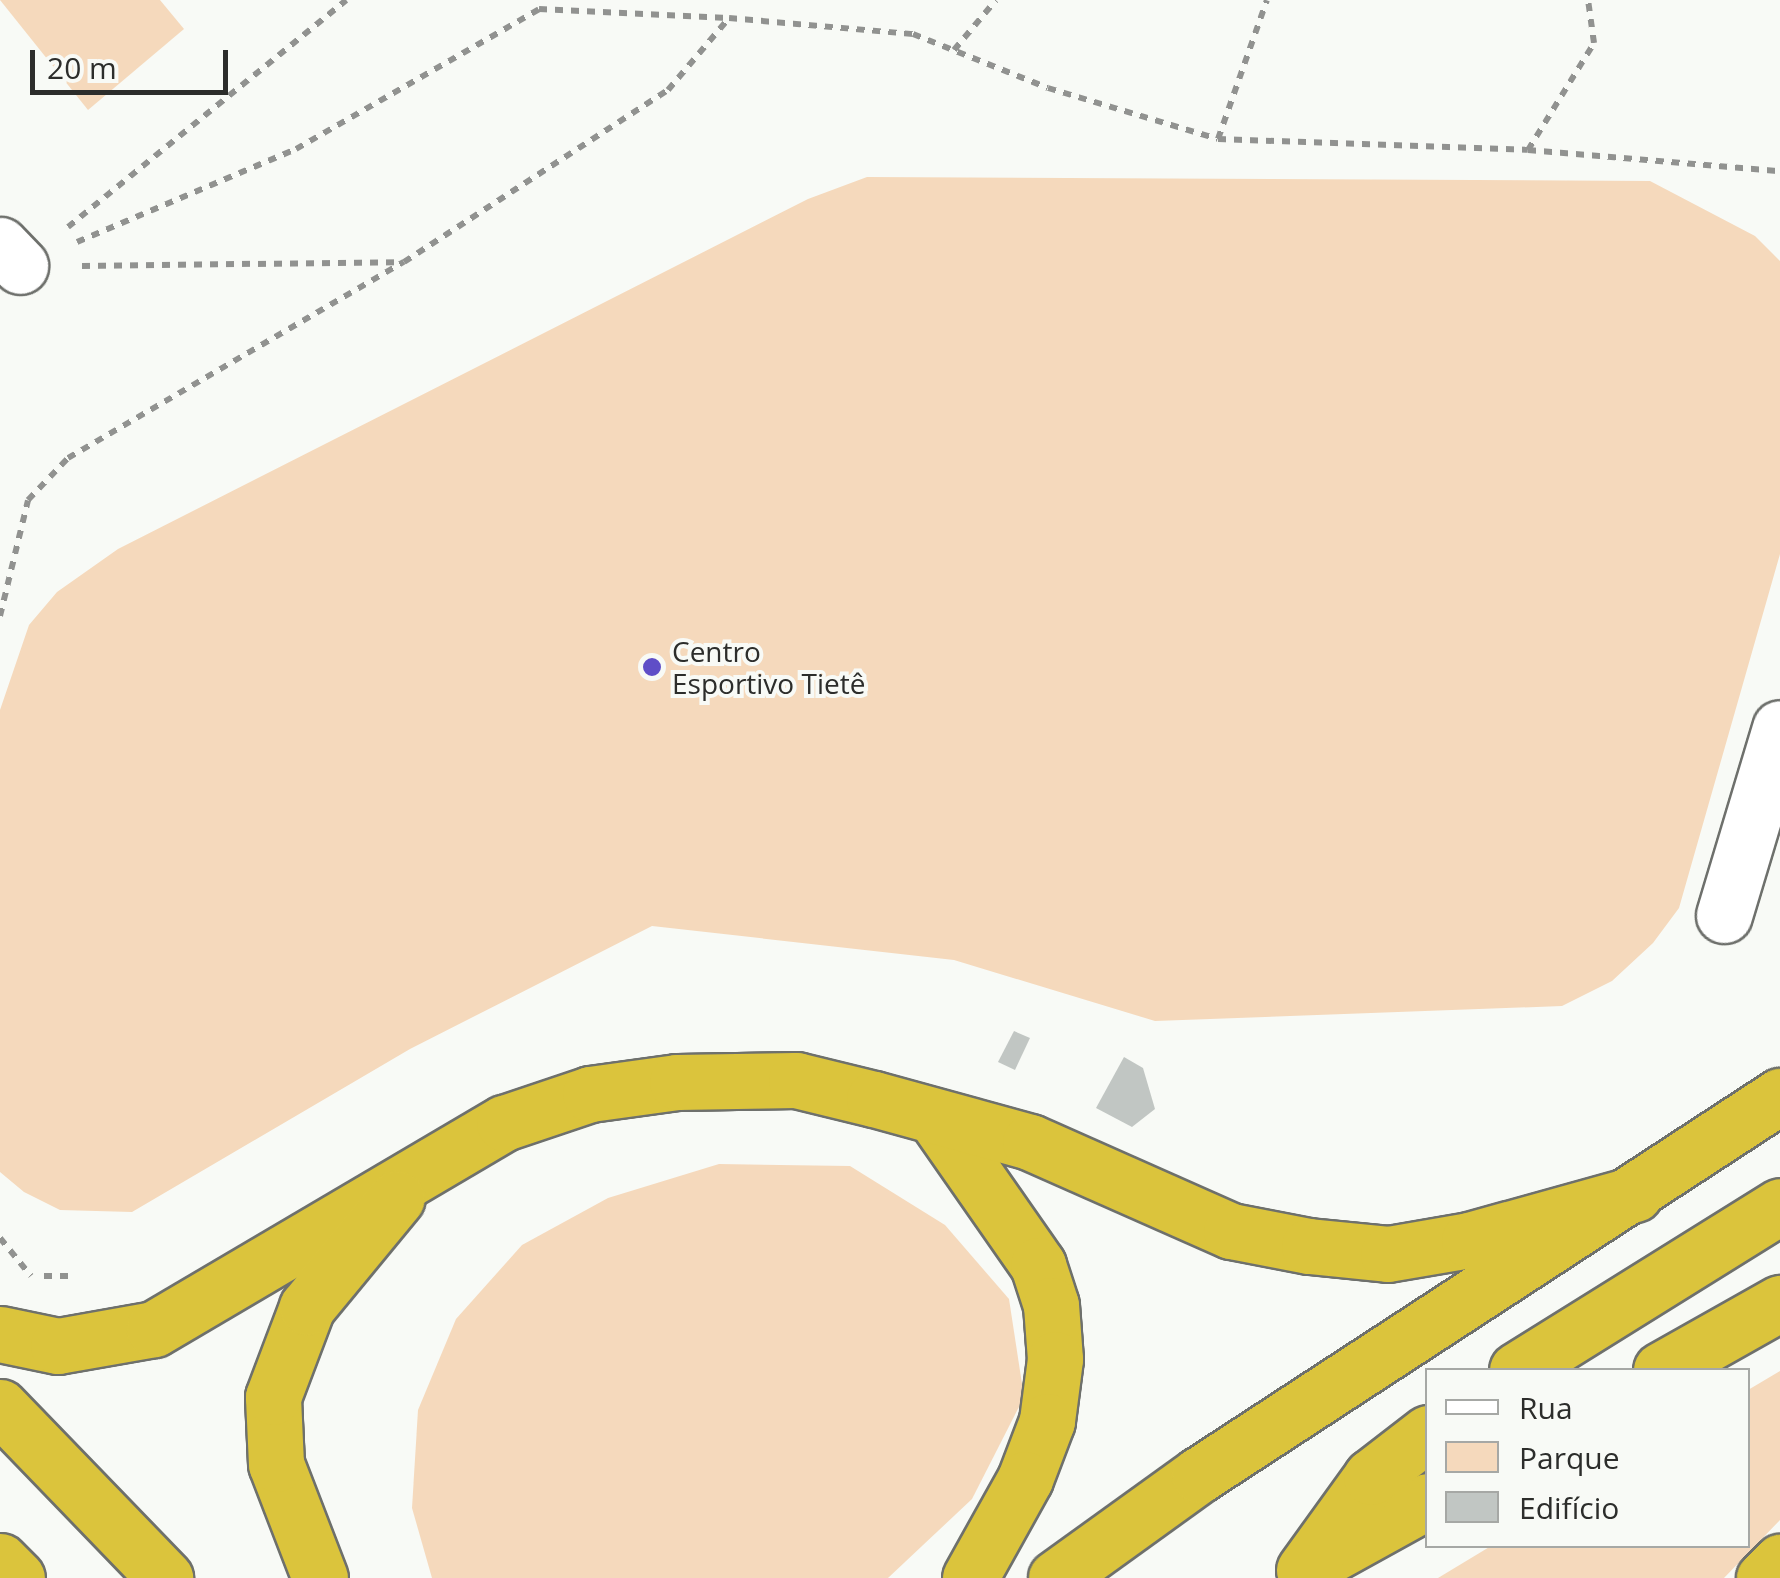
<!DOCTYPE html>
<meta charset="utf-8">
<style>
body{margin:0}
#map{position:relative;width:1780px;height:1578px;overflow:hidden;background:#f8faf6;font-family:"Open Sans",sans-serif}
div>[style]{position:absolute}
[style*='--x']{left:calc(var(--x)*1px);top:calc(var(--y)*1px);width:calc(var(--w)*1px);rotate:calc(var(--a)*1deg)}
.green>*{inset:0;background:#f5d9bc}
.building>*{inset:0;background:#c1c6c3}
.path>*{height:6px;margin-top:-3px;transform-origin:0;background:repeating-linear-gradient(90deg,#919290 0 8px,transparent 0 16px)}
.roads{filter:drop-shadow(2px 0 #6e706c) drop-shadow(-2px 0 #6e706c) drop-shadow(0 2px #6e706c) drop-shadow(0 -2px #6e706c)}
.minor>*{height:55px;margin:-27.5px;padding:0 27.5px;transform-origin:27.5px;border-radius:27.5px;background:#fff}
.highway>*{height:55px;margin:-27.5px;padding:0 27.5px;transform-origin:27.5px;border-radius:27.5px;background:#dbc43c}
.dots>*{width:28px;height:28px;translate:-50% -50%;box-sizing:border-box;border:5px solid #f8faf6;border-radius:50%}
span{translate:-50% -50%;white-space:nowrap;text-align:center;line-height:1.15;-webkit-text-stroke:8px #f8faf6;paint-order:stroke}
.poi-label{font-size:28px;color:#2c2d2b}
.left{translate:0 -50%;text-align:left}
.legend{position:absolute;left:1425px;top:1368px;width:325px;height:180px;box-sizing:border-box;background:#f8faf6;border:2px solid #a6a8a5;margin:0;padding:12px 18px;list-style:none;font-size:30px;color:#2c2d2b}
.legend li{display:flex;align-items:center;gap:20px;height:50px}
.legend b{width:50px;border:2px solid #a6a8a5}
.scale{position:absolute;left:30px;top:50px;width:198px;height:45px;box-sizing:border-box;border:5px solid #2c2d2b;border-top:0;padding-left:12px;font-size:30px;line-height:35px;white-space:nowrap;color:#2c2d2b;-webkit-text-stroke:8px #f8faf6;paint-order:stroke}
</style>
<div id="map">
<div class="green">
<i style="clip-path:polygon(0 0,160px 0,184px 29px,88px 110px)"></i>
<i style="clip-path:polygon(867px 177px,1650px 181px,1755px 236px,1780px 261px,1780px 554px,1679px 908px,1653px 943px,1612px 981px,1562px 1006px,1155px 1021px,954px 960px,652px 926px,410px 1049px,132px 1212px,60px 1210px,24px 1192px,0 1172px,0 710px,29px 625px,57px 592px,118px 549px,808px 199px)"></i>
<i style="clip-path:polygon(719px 1164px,850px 1166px,945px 1225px,1009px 1299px,1024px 1397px,972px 1499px,888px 1578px,432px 1578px,412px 1508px,418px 1410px,456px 1319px,522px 1245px,608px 1198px)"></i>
<i style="clip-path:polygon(1780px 1371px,1780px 1520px,1724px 1578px,1438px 1578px,1491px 1546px,1748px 1546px,1748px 1390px)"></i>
</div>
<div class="building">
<i style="clip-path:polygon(1014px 1031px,1030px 1038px,1015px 1070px,998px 1062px)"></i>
<i style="clip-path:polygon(1124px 1057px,1143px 1068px,1155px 1109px,1132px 1127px,1096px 1108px)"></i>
</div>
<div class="path">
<i style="--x:954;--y:50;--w:65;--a:-50"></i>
<i style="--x:1218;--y:139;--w:147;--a:-70.6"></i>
<i style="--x:1528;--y:150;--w:253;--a:4.8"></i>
<i style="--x:68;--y:227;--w:359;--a:-39.2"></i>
<i style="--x:77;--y:242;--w:238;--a:-23"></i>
<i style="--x:296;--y:149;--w:280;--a:-29.9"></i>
<i style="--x:539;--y:9;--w:189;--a:2.7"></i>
<i style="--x:82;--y:266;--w:317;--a:-0.7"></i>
<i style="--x:0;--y:616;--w:119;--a:-76.4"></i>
<i style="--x:28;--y:500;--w:58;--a:-46.4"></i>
<i style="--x:68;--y:458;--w:389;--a:-30.3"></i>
<i style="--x:404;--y:262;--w:315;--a:-33.1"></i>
<i style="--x:668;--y:90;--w:94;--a:-49.7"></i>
<i style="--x:729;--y:18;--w:185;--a:5"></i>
<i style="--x:913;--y:34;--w:145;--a:21.8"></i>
<i style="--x:1048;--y:88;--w:177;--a:16.7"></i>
<i style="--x:1218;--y:139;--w:310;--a:2"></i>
<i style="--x:1528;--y:150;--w:126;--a:-58.3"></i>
<i style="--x:1594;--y:43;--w:43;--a:-97.9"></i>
<i style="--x:0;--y:1238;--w:49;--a:50.8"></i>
<i style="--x:44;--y:1276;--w:32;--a:0"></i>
</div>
<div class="roads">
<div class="minor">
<i style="--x:0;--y:245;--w:29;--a:46"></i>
<i style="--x:1724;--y:915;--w:195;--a:-73.3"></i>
</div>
<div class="highway">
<i style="--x:934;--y:1116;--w:182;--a:55.1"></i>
<i style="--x:1038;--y:1265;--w:42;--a:72"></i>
<i style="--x:1051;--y:1305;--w:54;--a:85.8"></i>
<i style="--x:1055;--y:1359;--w:63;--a:97.4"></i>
<i style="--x:1047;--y:1421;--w:62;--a:110.8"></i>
<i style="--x:1025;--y:1479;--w:113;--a:119.1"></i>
<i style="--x:0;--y:1334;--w:59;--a:11.7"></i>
<i style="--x:58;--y:1346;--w:97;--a:-10"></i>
<i style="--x:154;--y:1329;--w:406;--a:-30.5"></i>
<i style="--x:504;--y:1123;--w:91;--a:-18.6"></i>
<i style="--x:590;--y:1094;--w:88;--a:-7.9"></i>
<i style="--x:677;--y:1082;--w:119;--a:-1"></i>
<i style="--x:796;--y:1080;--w:80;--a:13.7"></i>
<i style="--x:874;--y:1099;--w:162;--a:15.4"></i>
<i style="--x:1030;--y:1142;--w:220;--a:23.9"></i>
<i style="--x:1231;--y:1231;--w:79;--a:10.9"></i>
<i style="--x:1309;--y:1246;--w:79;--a:5.8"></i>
<i style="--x:1388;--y:1254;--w:82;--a:-9.8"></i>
<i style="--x:1469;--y:1240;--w:172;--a:-15.5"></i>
<i style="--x:1517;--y:1370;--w:310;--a:-31.9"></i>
<i style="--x:1661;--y:1370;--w:137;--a:-29.4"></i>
<i style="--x:0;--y:1407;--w:238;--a:46"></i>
<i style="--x:1321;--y:1560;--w:122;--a:-28.9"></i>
<i style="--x:0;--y:1561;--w:24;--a:45"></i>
<i style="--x:1304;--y:1570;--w:115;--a:-54.2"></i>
<i style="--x:1371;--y:1477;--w:72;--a:-37.7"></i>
<i style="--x:320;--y:1578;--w:122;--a:-111.1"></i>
<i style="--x:276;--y:1464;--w:67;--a:-92.6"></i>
<i style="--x:273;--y:1397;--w:96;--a:-69.3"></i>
<i style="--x:307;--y:1307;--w:141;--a:-50.5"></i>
<i style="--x:1056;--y:1578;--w:176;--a:-35.8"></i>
<i style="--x:1199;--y:1475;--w:694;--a:-33.12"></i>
<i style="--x:1764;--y:1578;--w:23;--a:-45"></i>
</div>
</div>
<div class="dots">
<i style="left:652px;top:667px;background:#5f4ec7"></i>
</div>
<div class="poi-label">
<span class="left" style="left:672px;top:667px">Centro<br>Esportivo Tietê</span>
</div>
<ul class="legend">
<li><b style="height:12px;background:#fff"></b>Rua</li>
<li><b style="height:28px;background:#f5d9bc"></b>Parque</li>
<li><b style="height:28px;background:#c1c6c3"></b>Edifício</li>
</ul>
<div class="scale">20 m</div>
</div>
